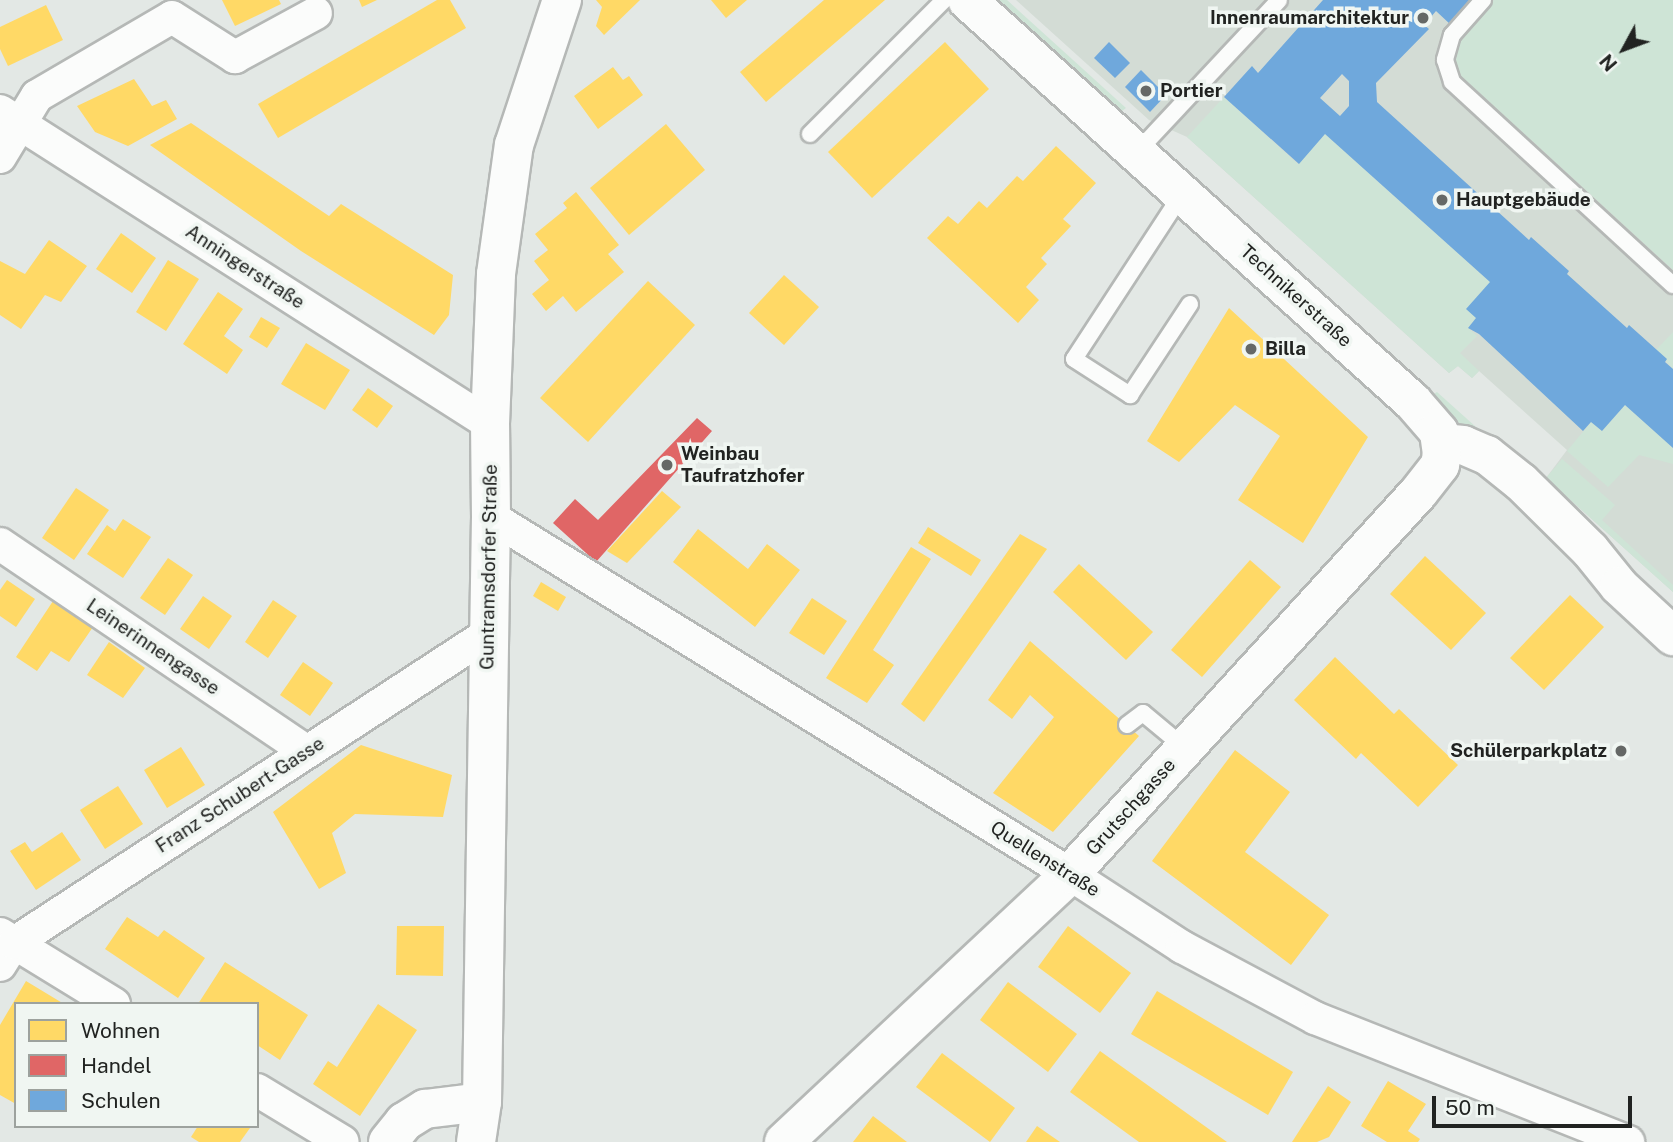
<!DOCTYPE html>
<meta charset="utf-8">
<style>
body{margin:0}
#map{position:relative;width:1673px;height:1142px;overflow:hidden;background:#e3e8e5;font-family:"Public Sans",sans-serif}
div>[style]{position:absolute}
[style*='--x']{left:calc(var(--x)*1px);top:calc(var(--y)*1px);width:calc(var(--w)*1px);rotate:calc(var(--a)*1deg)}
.built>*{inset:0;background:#d3dcd5}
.green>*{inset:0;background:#cee4d6}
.homes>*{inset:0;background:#ffd966}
.shops>*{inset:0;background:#e06666}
.schools>*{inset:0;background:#6fa8dc}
.roads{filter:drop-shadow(2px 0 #b5b8b6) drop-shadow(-2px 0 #b5b8b6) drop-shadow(0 2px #b5b8b6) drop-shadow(0 -2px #b5b8b6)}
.lane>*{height:16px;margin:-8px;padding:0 8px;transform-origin:8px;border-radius:8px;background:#fbfcfb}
.street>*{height:32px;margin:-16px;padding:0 16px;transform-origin:16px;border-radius:16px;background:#fbfcfb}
.secondary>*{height:38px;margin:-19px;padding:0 19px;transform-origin:19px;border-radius:19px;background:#fbfcfb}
.dots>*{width:19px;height:19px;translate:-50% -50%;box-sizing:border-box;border:4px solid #f0f6f2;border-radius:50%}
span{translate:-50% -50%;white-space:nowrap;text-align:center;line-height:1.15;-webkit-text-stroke:7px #f0f6f2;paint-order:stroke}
.poi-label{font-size:19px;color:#212321;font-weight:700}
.right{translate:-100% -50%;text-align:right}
.left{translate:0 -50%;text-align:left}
.street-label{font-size:19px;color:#212321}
.legend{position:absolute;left:14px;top:1002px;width:245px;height:126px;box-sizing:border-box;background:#f0f6f2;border:2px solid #9da29e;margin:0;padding:9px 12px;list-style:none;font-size:21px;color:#212321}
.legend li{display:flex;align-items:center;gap:14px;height:35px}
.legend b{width:35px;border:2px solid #9da29e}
.north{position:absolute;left:1589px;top:14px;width:70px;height:70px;-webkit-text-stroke:5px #f0f6f2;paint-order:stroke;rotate:229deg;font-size:19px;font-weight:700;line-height:28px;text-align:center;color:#212321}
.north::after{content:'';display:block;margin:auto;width:24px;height:32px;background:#212321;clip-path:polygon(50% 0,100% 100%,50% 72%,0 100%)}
.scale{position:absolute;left:1432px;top:1096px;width:200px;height:32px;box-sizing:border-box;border:4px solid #212321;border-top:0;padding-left:9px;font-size:21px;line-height:24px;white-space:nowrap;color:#212321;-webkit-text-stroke:5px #f0f6f2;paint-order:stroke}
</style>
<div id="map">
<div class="built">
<i style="clip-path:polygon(1016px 0,1673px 0,1673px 592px,1546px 478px,1567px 450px,1479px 371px,1472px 378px,1458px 366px,1449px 373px,1187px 137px,1149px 120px)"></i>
</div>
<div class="green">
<i style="clip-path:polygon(999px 0,1007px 0,1126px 108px,1122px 111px)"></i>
<i style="clip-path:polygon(1494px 0,1673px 0,1673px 270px,1460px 75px,1455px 59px,1459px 39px)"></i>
<i style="clip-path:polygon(1224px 97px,1298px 164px,1325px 134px,1490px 282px,1476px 318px,1468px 328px,1477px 336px,1460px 353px,1479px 371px,1472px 378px,1458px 366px,1449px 373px,1187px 137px)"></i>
<i style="clip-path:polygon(1673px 332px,1673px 369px,1656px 350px)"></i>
<i style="clip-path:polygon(1437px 392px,1515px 462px,1520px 470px,1455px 420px,1432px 395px)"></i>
<i style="clip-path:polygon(1625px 405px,1673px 448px,1673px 464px,1639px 455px,1608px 487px,1567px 451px,1591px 422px,1602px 431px)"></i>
<i style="clip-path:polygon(1562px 459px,1615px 505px,1602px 520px,1673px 585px,1673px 592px,1546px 478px)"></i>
</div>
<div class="homes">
<i style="clip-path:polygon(222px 0,279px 0,281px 4px,235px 26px)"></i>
<i style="clip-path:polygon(359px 0,377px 0,362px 7px)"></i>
<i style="clip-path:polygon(437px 0,450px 0,466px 28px,278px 138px,258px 104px)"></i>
<i style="clip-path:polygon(596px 0,640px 0,604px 35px,596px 26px,602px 7px)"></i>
<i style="clip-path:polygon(711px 0,747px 0,726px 18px)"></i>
<i style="clip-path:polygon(824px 0,885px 0,766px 102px,740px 72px)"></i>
<i style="clip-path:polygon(46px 5px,63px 40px,8px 66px,0 49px,0 27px)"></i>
<i style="clip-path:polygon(945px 42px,989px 89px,872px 198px,828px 152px)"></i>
<i style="clip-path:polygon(613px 67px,623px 80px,629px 76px,643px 95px,598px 129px,574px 96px)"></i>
<i style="clip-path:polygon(134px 79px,152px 106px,166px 100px,177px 119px,128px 146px,95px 132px,77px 106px)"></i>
<i style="clip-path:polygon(191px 123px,329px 216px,341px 204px,453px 275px,449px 315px,434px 335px,301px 251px,150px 145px)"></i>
<i style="clip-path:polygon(666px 124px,705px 170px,629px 235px,590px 188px)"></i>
<i style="clip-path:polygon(1056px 146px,1096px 183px,1063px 219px,1071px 226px,1041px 258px,1047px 264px,1026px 287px,1039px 300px,1018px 323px,927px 238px,948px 216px,958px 224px,979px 201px,987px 208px,1017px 176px,1023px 181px)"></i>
<i style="clip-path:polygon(576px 192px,619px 245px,608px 254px,624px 272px,576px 312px,563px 296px,546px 311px,532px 294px,549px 280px,534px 261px,548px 250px,535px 234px,567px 208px,563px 203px)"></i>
<i style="clip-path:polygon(121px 233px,156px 258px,132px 293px,96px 269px)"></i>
<i style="clip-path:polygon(49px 240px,87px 266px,61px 302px,45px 295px,21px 329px,0 315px,0 261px,25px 274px)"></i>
<i style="clip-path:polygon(168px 260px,199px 279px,166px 331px,136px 312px)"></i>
<i style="clip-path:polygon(784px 275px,819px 307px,784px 345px,749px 313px)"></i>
<i style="clip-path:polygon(648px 281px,695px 325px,588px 442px,540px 398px)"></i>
<i style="clip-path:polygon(218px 292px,243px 309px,224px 336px,243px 350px,227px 374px,183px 344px)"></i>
<i style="clip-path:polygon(1229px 308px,1368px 437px,1303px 543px,1238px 500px,1280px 436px,1235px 405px,1179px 462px,1147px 441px)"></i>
<i style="clip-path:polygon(261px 317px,280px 328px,267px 348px,249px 337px)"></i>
<i style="clip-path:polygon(306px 343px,350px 370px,325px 410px,281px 384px)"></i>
<i style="clip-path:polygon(368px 388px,393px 406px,377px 428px,352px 410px)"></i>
<i style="clip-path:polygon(76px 488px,109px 510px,74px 560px,42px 538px)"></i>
<i style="clip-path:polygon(662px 491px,681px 507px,627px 563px,607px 551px)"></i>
<i style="clip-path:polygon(123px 519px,151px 537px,123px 578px,87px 554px,107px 525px,115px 531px)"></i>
<i style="clip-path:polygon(928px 527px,981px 560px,971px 576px,918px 543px)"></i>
<i style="clip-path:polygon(698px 529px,748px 569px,767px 544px,800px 570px,755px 627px,673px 562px)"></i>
<i style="clip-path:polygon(1020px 534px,1047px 549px,924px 722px,901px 704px)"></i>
<i style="clip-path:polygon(911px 547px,931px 559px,873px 650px,894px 665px,867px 703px,826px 678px)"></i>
<i style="clip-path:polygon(1425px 556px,1486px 613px,1451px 650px,1390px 594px)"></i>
<i style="clip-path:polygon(168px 558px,193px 575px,165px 615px,140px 598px)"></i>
<i style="clip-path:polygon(1250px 560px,1281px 587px,1202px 677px,1171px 650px)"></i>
<i style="clip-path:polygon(1079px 564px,1153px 632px,1126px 660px,1053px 592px)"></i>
<i style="clip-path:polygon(7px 580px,35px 599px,16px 627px,0 616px,0 590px)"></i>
<i style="clip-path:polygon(541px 582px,566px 597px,558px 611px,533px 596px)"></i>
<i style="clip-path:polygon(1570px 595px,1604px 627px,1544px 690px,1510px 658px)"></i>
<i style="clip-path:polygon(203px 596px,232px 616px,209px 649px,180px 629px)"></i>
<i style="clip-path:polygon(55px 598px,95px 624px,69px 662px,51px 651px,37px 671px,16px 657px)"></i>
<i style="clip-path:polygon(812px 598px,847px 621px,824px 655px,789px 633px)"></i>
<i style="clip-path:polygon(273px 600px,297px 616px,268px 658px,245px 642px)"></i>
<i style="clip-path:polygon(1030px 641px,1139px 736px,1053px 832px,993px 793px,1054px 717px,1030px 695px,1012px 719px,988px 700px)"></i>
<i style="clip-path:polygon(109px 642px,145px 668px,123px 698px,87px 675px)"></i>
<i style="clip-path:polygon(1335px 657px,1394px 714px,1399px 709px,1458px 765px,1418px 807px,1361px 753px,1356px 759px,1294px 700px)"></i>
<i style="clip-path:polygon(303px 662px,333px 683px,310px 716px,280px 695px)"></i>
<i style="clip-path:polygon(361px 745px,452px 775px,443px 817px,355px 814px,332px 833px,346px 873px,319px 889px,273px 812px)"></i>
<i style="clip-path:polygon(181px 747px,205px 785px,167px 808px,144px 770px)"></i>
<i style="clip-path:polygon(1235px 750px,1290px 792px,1245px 852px,1329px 915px,1291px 965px,1152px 861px)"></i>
<i style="clip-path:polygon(118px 786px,143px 824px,105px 849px,80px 810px)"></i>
<i style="clip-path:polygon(62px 832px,81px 860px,36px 890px,10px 851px,25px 842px,32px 852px)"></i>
<i style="clip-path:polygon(127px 917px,158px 937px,164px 930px,205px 958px,178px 998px,105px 949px)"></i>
<i style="clip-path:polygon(397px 926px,444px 926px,443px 976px,396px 975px)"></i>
<i style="clip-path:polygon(1068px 926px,1131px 973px,1100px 1013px,1038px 967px)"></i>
<i style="clip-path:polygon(225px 962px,308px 1015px,280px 1060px,257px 1045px,257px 1004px,198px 1004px)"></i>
<i style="clip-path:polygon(26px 981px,64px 1004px,16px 1004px,16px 1104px,0 1095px,0 1025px)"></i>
<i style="clip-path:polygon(1008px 982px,1077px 1034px,1048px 1072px,980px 1020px)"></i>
<i style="clip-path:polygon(1157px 991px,1293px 1072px,1268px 1115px,1131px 1034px)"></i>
<i style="clip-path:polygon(378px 1004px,417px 1030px,360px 1116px,313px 1084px,328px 1061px,337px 1067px)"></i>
<i style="clip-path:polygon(1100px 1051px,1227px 1142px,1139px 1142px,1070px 1092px)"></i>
<i style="clip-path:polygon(942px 1053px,1015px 1108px,990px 1142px,916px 1087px)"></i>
<i style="clip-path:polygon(1388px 1081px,1426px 1104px,1408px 1131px,1420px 1139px,1418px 1142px,1387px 1142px,1361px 1126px)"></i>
<i style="clip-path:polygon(1328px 1086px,1351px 1102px,1329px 1137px,1317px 1142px,1292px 1142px)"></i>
<i style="clip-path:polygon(873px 1116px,907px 1142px,853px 1142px)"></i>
<i style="clip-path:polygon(198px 1126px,248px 1126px,250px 1128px,240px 1142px,199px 1142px,191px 1137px)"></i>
<i style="clip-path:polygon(1037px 1126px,1060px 1142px,1026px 1142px)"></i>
</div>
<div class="shops">
<i style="clip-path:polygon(697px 418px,712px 431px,596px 562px,553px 523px,575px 499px,598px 520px)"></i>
</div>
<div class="schools">
<i style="clip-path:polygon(evenodd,1323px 0,1473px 0,1451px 25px,1436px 11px,1424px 25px,1429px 29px,1376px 83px,1377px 102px,1529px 240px,1531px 237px,1569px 271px,1567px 274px,1627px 328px,1629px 325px,1667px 359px,1665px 362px,1673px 369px,1673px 448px,1625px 405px,1602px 431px,1591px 422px,1583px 431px,1479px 334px,1468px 328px,1476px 318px,1466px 309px,1490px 282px,1325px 134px,1299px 164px,1224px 97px,1252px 66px,1258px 73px,1323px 0,1342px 74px,1349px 81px,1349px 106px,1340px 116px,1320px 98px,1342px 74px)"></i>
<i style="clip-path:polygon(1109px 42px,1130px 63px,1115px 78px,1094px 58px)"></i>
<i style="clip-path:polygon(1141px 70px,1166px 95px,1150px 112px,1125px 87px)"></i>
</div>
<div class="roads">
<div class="lane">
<i style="--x:1483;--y:0;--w:47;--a:131.5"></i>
<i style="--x:1452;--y:35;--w:26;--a:106"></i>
<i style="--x:1445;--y:60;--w:23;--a:72"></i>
<i style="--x:1452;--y:82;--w:300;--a:42.6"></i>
<i style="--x:810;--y:134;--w:190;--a:-45"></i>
<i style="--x:1136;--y:153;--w:209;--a:-46.9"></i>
<i style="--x:1182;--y:194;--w:197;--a:123.2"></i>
<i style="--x:1074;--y:359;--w:67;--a:32.7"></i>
<i style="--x:1130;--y:395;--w:109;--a:-56.6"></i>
<i style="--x:1127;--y:725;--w:20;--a:-37"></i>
<i style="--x:1143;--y:713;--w:55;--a:39.8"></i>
</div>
<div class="street">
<i style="--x:0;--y:111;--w:581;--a:32.57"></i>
<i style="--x:0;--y:157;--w:71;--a:-58.8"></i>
<i style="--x:37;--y:96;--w:156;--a:-30.3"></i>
<i style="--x:172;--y:17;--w:75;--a:32.4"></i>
<i style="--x:235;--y:57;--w:92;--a:-28.5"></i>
<i style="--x:491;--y:517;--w:680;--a:31.66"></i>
<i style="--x:1070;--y:874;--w:134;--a:33.1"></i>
<i style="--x:1182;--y:947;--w:151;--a:28.1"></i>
<i style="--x:1315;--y:1018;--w:337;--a:21.6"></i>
<i style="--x:0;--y:544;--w:369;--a:34.1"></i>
<i style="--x:0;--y:934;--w:134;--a:31.6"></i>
<i style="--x:0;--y:965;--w:26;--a:-58"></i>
<i style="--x:14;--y:943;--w:566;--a:-33.1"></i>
<i style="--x:257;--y:1090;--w:100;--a:31.2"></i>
</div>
<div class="secondary">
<i style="--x:1442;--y:443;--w:21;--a:5"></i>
<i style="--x:1463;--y:445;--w:26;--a:23"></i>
<i style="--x:1487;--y:455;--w:43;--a:38.5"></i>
<i style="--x:1521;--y:482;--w:97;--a:44.6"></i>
<i style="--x:1590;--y:550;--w:46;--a:51.1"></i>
<i style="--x:1619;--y:586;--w:74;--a:42.8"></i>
<i style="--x:388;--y:1142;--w:26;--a:-51"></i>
<i style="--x:404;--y:1122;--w:25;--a:-32"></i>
<i style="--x:425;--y:1109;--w:57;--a:-7"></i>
<i style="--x:476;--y:1142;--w:40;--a:-81.5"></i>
<i style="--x:482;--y:1102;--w:585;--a:-89.12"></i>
<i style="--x:491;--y:517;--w:93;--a:-90.6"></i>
<i style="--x:490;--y:424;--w:150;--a:-87.7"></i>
<i style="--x:496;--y:274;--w:130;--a:-82.1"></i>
<i style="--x:514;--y:145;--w:153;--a:-71.7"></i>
<i style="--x:784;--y:1142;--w:392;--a:-43.1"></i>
<i style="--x:1070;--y:874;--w:517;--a:-47.58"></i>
<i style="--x:1419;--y:492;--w:34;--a:-52"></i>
<i style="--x:1440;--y:465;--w:11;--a:-80"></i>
<i style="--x:1442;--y:454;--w:22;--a:-98"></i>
<i style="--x:1439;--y:432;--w:40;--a:-131"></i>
<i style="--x:1413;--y:402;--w:600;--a:-137.97"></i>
</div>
</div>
<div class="dots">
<i style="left:1423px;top:18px;background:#656866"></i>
<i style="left:1146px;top:91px;background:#656866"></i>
<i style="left:1442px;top:200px;background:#656866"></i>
<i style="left:1251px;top:349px;background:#656866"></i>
<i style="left:667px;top:465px;background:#656866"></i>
<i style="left:1621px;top:751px;background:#656866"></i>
</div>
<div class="poi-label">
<span class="right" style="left:1409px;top:18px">Innenraumarchitektur</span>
<span class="left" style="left:1160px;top:91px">Portier</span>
<span class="left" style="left:1456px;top:200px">Hauptgebäude</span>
<span class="left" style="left:1265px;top:349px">Billa</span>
<span class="left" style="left:681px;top:465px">Weinbau<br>Taufratzhofer</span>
<span class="right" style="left:1607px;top:751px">Schülerparkplatz</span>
</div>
<div class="street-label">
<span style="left:245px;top:267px;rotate:33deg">Anningerstraße</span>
<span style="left:1296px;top:296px;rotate:42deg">Technikerstraße</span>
<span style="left:489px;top:567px;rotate:-89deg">Guntramsdorfer Straße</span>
<span style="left:153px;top:647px;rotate:34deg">Leinerinnengasse</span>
<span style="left:240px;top:795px;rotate:-33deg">Franz Schubert-Gasse</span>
<span style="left:1131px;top:807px;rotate:-48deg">Grutschgasse</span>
<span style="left:1045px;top:859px;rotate:32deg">Quellenstraße</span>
</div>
<ul class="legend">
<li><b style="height:19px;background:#ffd966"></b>Wohnen</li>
<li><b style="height:19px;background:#e06666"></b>Handel</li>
<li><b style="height:19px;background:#6fa8dc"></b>Schulen</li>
</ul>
<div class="north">N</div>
<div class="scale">50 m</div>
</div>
